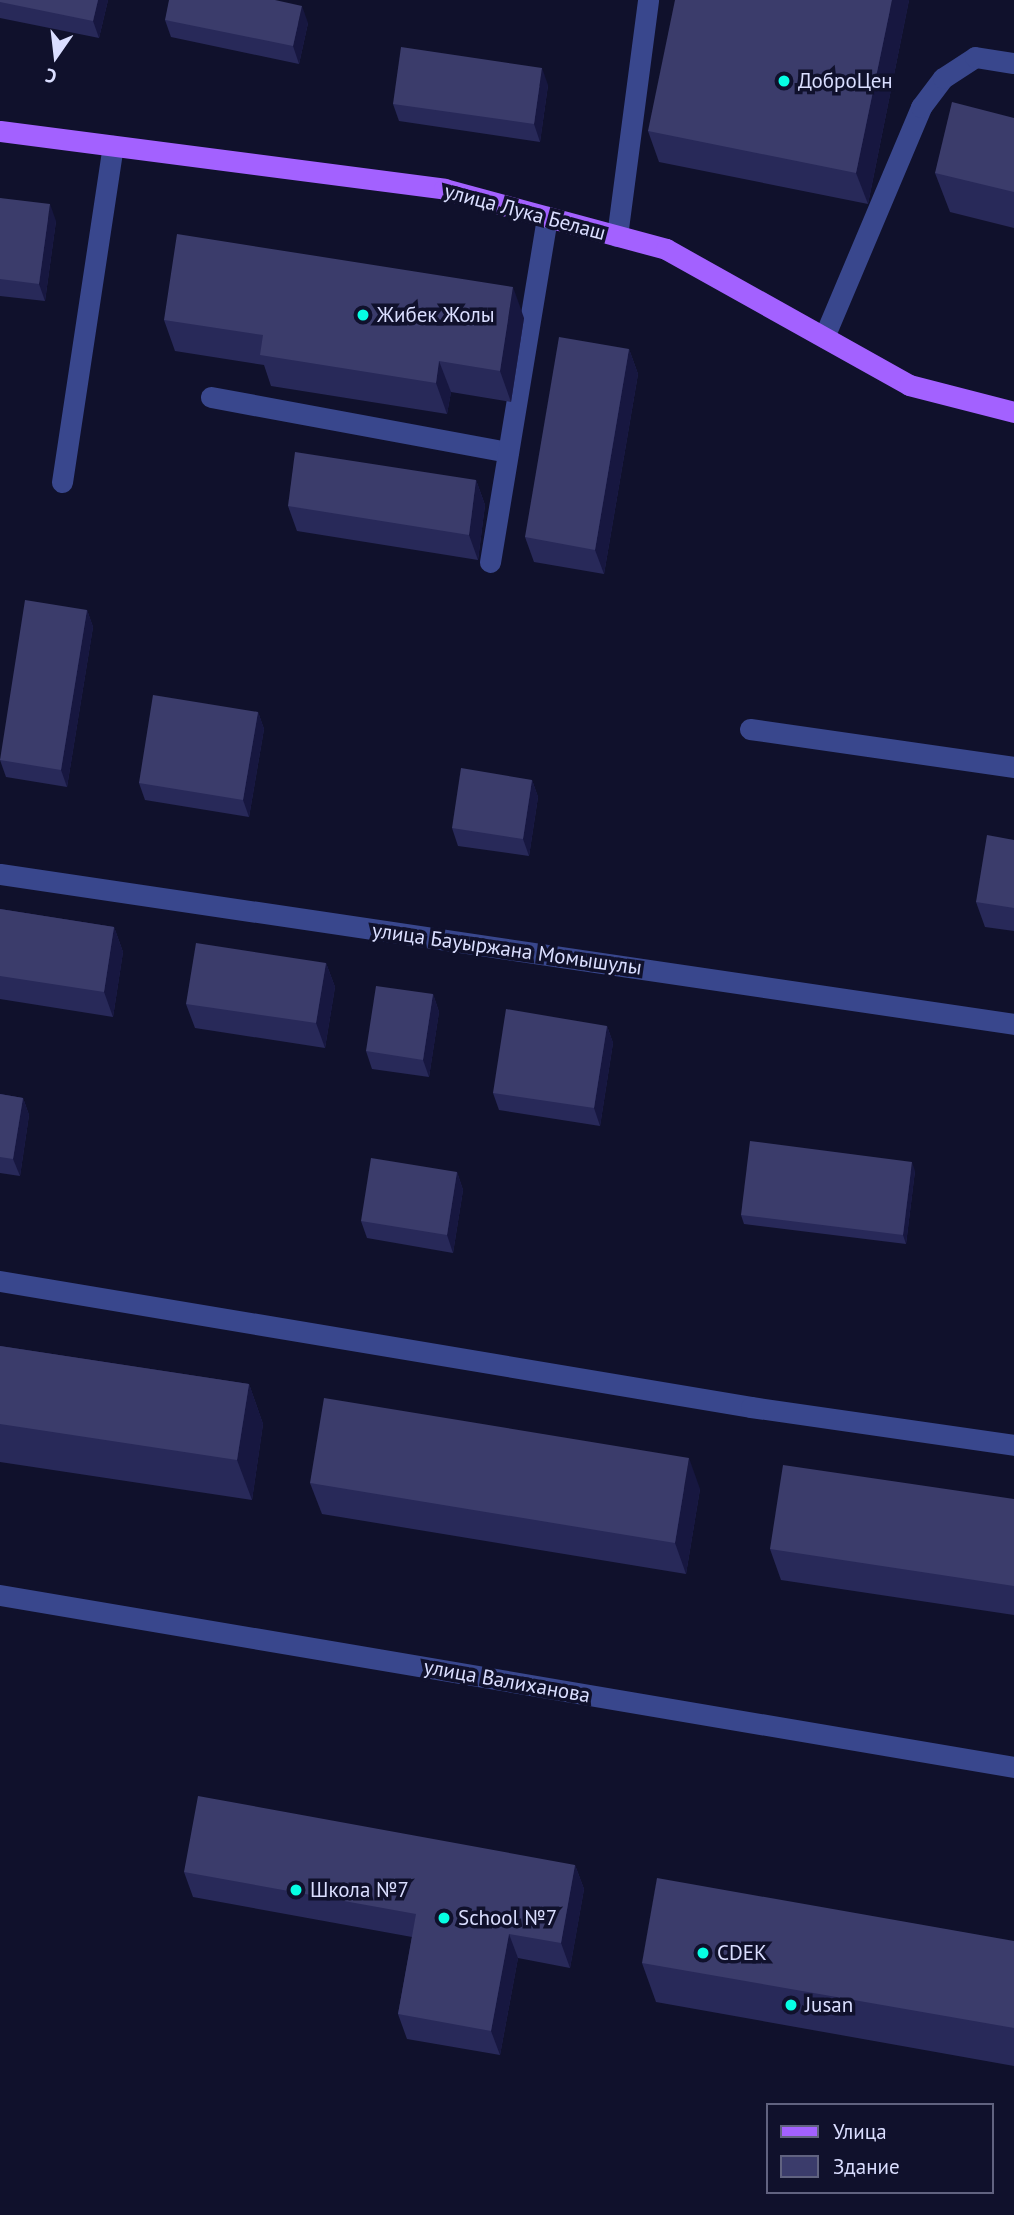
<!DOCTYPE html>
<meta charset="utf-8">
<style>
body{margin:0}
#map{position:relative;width:1014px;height:2215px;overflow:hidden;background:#10112c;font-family:"PT Sans",sans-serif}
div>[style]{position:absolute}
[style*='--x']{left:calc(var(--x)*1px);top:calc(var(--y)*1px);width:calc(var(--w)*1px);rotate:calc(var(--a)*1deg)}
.minor>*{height:21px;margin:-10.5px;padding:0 10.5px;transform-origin:10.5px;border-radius:10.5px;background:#39478d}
.major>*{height:21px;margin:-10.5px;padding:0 10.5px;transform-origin:10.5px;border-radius:10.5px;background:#a361ff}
.wall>*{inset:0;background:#282959}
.shaded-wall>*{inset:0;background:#171740}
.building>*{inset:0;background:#3b3c6b}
.dots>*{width:19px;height:19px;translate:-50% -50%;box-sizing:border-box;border:4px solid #10112c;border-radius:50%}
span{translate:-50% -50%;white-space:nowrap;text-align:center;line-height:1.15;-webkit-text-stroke:7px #10112c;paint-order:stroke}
.poi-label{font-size:21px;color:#dadeff}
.left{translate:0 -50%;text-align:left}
.street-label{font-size:21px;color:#dadeff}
.legend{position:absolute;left:766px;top:2103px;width:228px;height:91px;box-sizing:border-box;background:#10112c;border:2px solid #616380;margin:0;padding:9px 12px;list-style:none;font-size:21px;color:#dadeff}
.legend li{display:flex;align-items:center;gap:14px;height:35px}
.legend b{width:35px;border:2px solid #616380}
.north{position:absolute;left:21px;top:21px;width:70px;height:70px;-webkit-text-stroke:5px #10112c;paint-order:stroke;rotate:194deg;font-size:19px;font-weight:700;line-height:28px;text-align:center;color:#dadeff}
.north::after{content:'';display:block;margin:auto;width:24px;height:32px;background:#dadeff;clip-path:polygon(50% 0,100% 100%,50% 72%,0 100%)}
</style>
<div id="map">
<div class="minor">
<i style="--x:617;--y:236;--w:238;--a:-82.5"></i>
<i style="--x:824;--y:337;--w:250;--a:-67.1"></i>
<i style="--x:921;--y:107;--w:36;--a:-53"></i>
<i style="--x:943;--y:78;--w:38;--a:-33"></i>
<i style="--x:975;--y:57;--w:39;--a:9"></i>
<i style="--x:211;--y:397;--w:302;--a:10.5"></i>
<i style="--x:62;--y:482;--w:340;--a:-81.4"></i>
<i style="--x:490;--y:562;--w:350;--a:-80.6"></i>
<i style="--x:750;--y:729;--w:267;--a:8.2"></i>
<i style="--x:0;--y:874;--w:1025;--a:8.41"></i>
<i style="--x:0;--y:1281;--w:761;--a:9.52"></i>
<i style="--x:751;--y:1407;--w:266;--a:8.2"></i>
<i style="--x:0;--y:1595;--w:1028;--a:9.63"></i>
</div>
<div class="major">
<i style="--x:0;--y:131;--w:448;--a:7.4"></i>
<i style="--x:444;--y:189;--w:230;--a:15.1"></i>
<i style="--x:666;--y:249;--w:278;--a:29.2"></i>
<i style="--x:909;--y:385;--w:108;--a:14.4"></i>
</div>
<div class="wall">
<i style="clip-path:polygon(0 0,108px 0,99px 38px,0 18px)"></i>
<i style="clip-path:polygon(909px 0,868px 204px,659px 162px,648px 131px)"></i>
<i style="clip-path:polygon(165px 20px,308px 23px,299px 64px,171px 37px)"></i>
<i style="clip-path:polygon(548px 85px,540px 142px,399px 121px,393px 104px)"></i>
<i style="clip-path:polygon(1014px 118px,1014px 228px,950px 212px,935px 173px)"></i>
<i style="clip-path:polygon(0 198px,56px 221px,45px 301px,0 296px)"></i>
<i style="clip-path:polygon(524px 318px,511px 402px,451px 392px,447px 414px,271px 386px,264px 365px,175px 351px,164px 320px)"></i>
<i style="clip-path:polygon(629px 349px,638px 374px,604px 574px,534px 562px,525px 537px)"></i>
<i style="clip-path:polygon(476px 480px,485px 505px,478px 560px,297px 531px,288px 506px)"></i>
<i style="clip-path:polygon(87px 610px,93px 627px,67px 787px,6px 777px,0 760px)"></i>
<i style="clip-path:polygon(258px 712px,264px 729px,249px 817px,145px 800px,139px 783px)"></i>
<i style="clip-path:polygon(532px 780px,538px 797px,529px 856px,458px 846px,452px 828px)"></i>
<i style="clip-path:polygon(1014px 840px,1014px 931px,985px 927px,976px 902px)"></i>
<i style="clip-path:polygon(0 909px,114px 927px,123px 952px,113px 1017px,0 999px)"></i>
<i style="clip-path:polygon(326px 963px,335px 987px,325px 1048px,195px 1028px,186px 1004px)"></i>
<i style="clip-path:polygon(433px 994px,439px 1012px,429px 1077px,372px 1069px,366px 1051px)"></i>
<i style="clip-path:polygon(607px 1026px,613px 1043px,600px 1126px,499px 1110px,493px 1093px)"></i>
<i style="clip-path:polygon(0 1094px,23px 1098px,29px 1115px,20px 1176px,0 1173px)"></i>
<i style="clip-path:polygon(915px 1171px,906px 1244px,744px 1224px,741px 1215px)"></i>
<i style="clip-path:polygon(457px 1172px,463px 1190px,453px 1253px,367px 1238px,361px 1221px)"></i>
<i style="clip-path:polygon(0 1346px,249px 1384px,263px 1424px,252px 1500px,0 1462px)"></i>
<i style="clip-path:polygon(310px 1483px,700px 1489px,686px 1574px,322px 1514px)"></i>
<i style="clip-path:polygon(1014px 1499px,1014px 1615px,781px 1580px,770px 1549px)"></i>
<i style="clip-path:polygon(575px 1865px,584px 1889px,570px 1968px,518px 1958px,500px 2055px,407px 2039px,398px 2014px,412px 1937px,193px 1897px,184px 1872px)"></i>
<i style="clip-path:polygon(1014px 1941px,1014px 2066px,656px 2002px,642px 1963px)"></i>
</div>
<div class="shaded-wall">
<i style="clip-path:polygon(98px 0,108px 0,99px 38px,93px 21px)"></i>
<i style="clip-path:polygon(892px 0,909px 0,868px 204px,856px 173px)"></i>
<i style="clip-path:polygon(302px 6px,308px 23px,299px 64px,293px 46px)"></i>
<i style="clip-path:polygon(542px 68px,548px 85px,540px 142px,534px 124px)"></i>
<i style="clip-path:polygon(50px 204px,56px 221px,45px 301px,39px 284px)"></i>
<i style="clip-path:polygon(513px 287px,524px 318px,511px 402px,500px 371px)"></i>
<i style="clip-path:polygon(629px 349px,638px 374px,604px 574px,595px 550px)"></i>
<i style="clip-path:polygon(439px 361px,451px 392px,447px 414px,436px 383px)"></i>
<i style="clip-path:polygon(476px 480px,485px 505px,478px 560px,469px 535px)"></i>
<i style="clip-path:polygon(87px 610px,93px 627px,67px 787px,61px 770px)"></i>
<i style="clip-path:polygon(258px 712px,264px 729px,249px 817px,243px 800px)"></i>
<i style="clip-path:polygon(532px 780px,538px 797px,529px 856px,523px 839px)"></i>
<i style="clip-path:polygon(114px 927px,123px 952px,113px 1017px,104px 992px)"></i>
<i style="clip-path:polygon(326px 963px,335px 987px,325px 1048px,316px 1023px)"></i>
<i style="clip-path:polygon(433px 994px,439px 1012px,429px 1077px,423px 1060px)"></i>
<i style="clip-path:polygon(607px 1026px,613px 1043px,600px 1126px,594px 1108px)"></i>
<i style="clip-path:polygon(23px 1098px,29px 1115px,20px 1176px,13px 1159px)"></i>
<i style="clip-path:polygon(912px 1162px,915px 1171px,906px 1244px,903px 1235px)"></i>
<i style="clip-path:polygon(457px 1172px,463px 1190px,453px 1253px,447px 1235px)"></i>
<i style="clip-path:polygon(249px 1384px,263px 1424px,252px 1500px,237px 1460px)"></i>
<i style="clip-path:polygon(689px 1458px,700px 1489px,686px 1574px,675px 1543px)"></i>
<i style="clip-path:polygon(575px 1865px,584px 1889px,570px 1968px,561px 1943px)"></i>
<i style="clip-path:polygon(509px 1934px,518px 1958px,500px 2055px,491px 2031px)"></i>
</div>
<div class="building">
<i style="clip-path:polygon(0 0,98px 0,93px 21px,0 2px)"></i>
<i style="clip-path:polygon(169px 0,275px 0,302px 6px,293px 46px,165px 20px)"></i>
<i style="clip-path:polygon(675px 0,892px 0,856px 173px,648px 131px)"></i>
<i style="clip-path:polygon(401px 47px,542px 68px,534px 124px,393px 104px)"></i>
<i style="clip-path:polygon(952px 102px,1014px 118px,1014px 192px,935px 173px)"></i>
<i style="clip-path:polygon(0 198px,50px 204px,39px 284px,0 279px)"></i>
<i style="clip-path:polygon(177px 234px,513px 287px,500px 371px,439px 361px,436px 383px,260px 355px,263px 335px,164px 320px)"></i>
<i style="clip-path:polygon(559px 337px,629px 349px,595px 550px,525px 537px)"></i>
<i style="clip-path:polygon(295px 452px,476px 480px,469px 535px,288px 506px)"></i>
<i style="clip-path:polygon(25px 600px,87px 610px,61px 770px,0 760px)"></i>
<i style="clip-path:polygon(153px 695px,258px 712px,243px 800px,139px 783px)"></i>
<i style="clip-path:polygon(461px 768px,532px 780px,523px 839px,452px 828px)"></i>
<i style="clip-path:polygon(987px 835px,1014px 840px,1014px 908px,976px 902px)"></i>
<i style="clip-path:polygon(0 909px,114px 927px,104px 992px,0 976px)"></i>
<i style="clip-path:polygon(196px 943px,326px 963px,316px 1023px,186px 1004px)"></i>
<i style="clip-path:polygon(376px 986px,433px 994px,423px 1060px,366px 1051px)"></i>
<i style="clip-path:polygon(506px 1009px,607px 1026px,594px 1108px,493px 1093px)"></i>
<i style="clip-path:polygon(0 1094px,23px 1098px,13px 1159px,0 1157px)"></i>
<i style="clip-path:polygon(750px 1141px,912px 1162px,903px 1235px,741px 1215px)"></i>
<i style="clip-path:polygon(371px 1158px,457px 1172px,447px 1235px,361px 1221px)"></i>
<i style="clip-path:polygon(0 1346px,249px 1384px,237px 1460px,0 1424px)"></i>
<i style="clip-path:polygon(324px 1398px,689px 1458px,675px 1543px,310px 1483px)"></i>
<i style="clip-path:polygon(783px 1465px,1014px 1499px,1014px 1586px,770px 1549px)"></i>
<i style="clip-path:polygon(198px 1796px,575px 1865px,561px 1943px,509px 1934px,491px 2031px,398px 2014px,416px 1914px,184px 1872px)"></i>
<i style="clip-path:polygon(657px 1878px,1014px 1941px,1014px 2028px,642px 1963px)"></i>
</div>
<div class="dots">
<i style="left:784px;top:81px;background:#06ffe4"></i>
<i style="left:363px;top:315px;background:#06ffe4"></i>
<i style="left:296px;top:1890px;background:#06ffe4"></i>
<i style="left:444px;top:1918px;background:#06ffe4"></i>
<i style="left:703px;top:1953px;background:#06ffe4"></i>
<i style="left:791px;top:2005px;background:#06ffe4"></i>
</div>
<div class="poi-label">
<span class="left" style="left:798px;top:81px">ДоброЦен</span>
<span class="left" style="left:377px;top:315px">Жибек Жолы</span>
<span class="left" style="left:310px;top:1890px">Школа №7</span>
<span class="left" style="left:458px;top:1918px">School №7</span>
<span class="left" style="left:717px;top:1953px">CDEK</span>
<span class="left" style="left:805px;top:2005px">Jusan</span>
</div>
<div class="street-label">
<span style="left:525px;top:212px;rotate:15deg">улица Лука Белаш</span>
<span style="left:507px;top:949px;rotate:8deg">улица Бауыржана Момышулы</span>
<span style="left:507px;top:1681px;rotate:10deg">улица Валиханова</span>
</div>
<ul class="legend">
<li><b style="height:9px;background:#a361ff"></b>Улица</li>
<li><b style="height:19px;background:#3b3c6b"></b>Здание</li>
</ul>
<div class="north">С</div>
</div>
